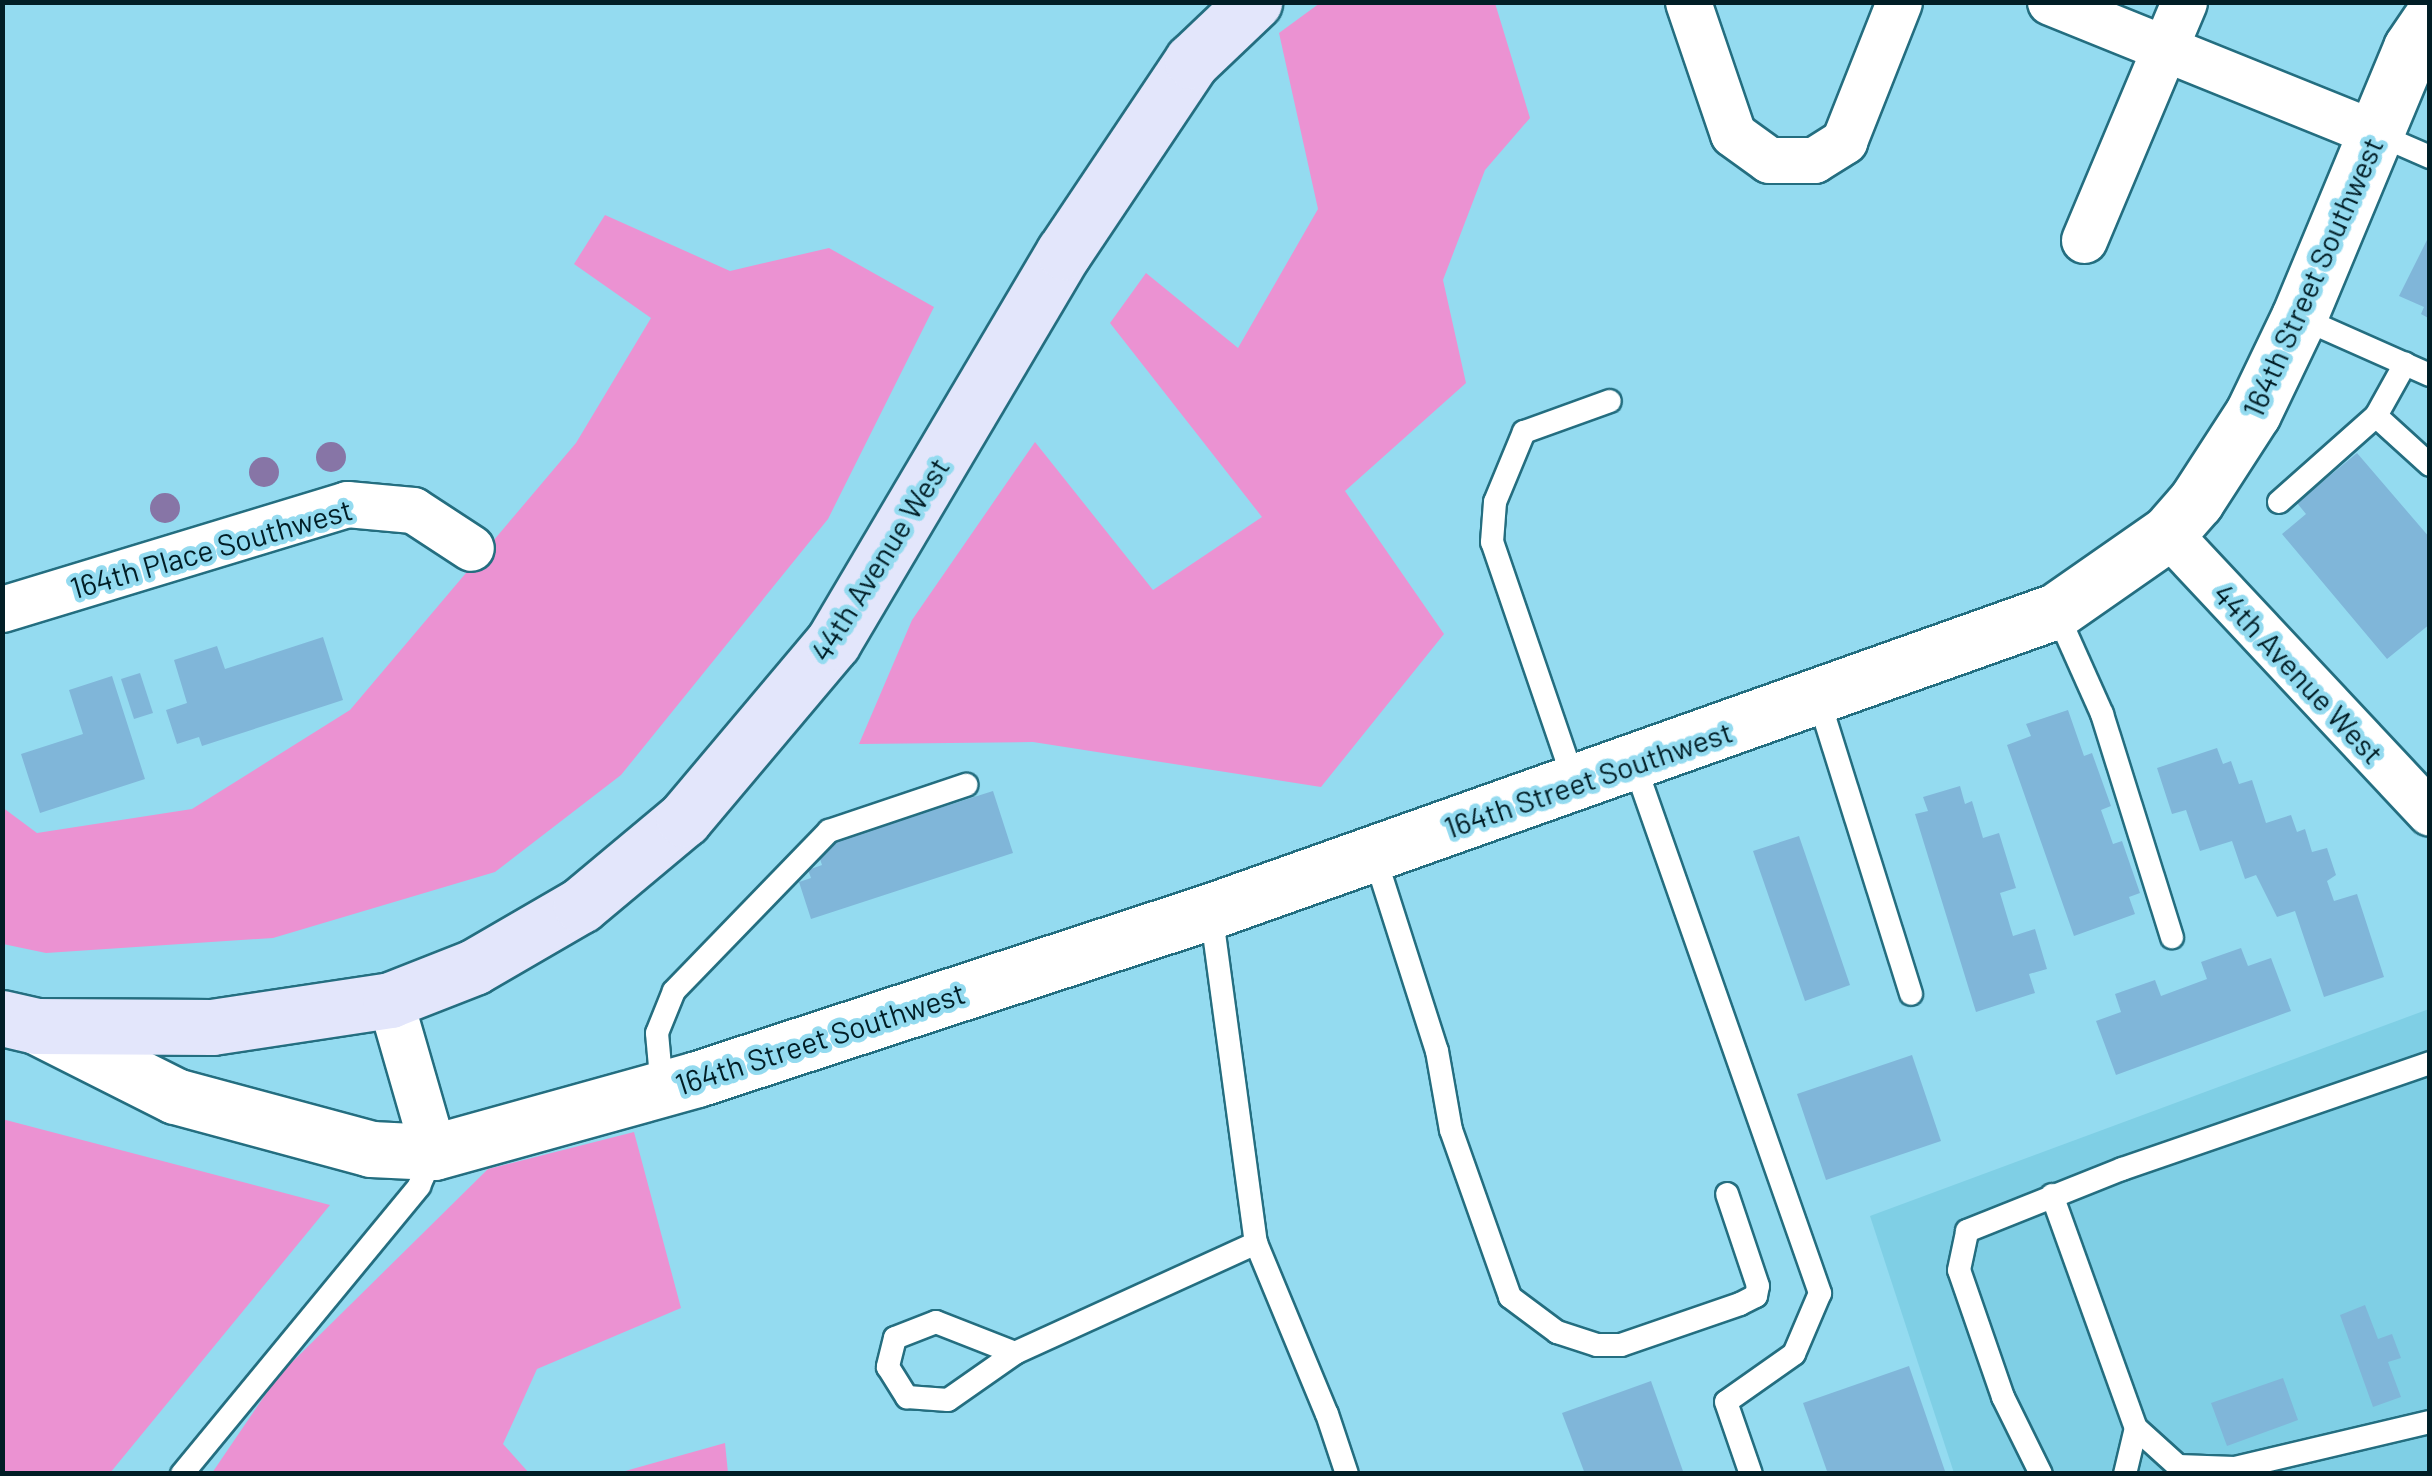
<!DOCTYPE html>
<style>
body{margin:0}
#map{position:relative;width:2432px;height:1476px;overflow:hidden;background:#94dbf0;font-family:Barlow,sans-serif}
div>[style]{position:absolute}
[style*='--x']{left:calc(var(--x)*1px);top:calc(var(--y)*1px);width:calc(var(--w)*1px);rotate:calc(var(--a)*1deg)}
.built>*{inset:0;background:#7fcfe5}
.green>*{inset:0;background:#eb92d2}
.building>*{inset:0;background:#80b6d9}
.roads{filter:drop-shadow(2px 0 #246e80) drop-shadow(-2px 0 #246e80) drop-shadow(0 2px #246e80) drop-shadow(0 -2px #246e80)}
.service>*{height:22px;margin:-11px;padding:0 11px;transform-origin:11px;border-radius:11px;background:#fff}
.minor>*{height:45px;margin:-22.5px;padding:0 22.5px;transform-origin:22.5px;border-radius:22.5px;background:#fff}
.tertiary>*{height:55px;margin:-27.5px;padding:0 27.5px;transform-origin:27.5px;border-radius:27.5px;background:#fff}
.secondary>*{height:55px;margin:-27.5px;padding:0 27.5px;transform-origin:27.5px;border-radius:27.5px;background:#e3e6fb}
.trees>*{width:30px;height:30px;margin:-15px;border-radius:50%;background:#8775a6}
span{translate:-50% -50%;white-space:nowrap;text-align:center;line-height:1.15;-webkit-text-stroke:9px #94dbf0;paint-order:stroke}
.street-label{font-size:30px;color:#011e26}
.frame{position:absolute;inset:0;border:5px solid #011e26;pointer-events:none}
</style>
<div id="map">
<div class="built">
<i style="clip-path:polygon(2429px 1009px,2429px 1473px,1954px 1473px,1870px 1216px)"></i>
</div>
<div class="green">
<i style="clip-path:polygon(1320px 3px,1495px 3px,1530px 118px,1485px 170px,1443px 280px,1466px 383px,1345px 491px,1444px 634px,1321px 787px,1033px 742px,859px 744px,912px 620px,1035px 442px,1153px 590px,1262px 517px,1110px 323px,1146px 273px,1238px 348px,1318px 209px,1279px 33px)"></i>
<i style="clip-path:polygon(605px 215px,730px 271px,829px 248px,934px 307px,828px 519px,621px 775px,495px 872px,273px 938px,46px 953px,3px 944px,2px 807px,37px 833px,192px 809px,350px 710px,576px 443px,651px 318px,574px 264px)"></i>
<i style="clip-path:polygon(2px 1119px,330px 1205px,110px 1473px,3px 1473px)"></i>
<i style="clip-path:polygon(634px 1132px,681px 1308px,537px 1369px,503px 1444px,529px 1473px,212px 1473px,278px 1376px,488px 1169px)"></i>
<i style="clip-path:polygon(725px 1443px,728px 1473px,618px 1473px)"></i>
</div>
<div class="building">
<i style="clip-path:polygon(2430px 234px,2430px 319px,2421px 314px,2424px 307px,2399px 296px)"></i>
<i style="clip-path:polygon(2357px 453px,2430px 538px,2430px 624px,2387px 659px,2282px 534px,2306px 514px,2297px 503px)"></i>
<i style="clip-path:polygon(323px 637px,343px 700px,202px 746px,199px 737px,177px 744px,166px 710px,187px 703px,174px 660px,217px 646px,225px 669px)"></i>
<i style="clip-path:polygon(140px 673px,153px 713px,134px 719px,121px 679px)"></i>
<i style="clip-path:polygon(112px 676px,145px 779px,40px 813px,21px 754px,83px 734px,69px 690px)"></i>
<i style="clip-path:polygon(2068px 710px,2084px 756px,2092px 753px,2111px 806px,2101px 810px,2113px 844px,2122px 841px,2140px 893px,2129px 897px,2135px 914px,2074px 936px,2007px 745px,2031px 736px,2026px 724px)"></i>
<i style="clip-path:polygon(2217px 748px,2223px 764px,2231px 761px,2239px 784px,2252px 780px,2266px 823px,2291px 815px,2297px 832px,2305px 829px,2312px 852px,2327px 848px,2336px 875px,2327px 881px,2334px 901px,2357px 894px,2384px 977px,2324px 997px,2295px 911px,2277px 917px,2256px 875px,2245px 879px,2232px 841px,2200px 851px,2186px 810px,2172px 814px,2157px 768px)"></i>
<i style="clip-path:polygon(1960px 786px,1965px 804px,1972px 801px,1983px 838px,1999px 833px,2016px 888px,2000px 893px,2013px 936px,2035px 929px,2047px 969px,2029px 974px,2035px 993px,1976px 1012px,1915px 814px,1928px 811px,1923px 797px)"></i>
<i style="clip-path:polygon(993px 791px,1013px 853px,811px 919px,799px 882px,811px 878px,808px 870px,822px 865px,816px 847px)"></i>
<i style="clip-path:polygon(1799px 836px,1850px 985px,1805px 1001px,1753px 851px)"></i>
<i style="clip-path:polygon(2241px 948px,2248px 966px,2271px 958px,2291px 1011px,2116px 1075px,2096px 1021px,2121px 1012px,2115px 994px,2155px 980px,2161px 996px,2207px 979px,2201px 962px)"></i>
<i style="clip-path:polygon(1912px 1055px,1941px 1141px,1826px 1180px,1797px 1094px)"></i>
<i style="clip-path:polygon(2365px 1305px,2378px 1339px,2392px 1334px,2401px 1358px,2388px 1362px,2401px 1397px,2373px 1407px,2340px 1315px)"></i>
<i style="clip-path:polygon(1909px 1366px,1946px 1474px,1828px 1474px,1803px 1403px)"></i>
<i style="clip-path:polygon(2283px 1378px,2298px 1420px,2227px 1446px,2211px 1403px)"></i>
<i style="clip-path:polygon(1651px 1381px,1684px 1474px,1585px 1474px,1562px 1413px)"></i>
</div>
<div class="roads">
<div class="service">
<i style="--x:2377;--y:134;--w:58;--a:23.5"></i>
<i style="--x:2299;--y:317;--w:143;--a:23.9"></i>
<i style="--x:2376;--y:416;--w:73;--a:42.2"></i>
<i style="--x:2279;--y:502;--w:130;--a:-41.6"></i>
<i style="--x:2376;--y:416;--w:60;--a:-60.9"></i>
<i style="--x:2056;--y:611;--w:113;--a:65.9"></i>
<i style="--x:2102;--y:714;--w:234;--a:72.6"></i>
<i style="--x:1818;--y:697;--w:311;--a:72.6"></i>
<i style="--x:1634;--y:763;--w:562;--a:70.66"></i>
<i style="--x:1820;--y:1293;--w:66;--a:113.1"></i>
<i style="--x:1794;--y:1354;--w:83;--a:144.8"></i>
<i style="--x:1726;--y:1402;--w:76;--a:70.9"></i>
<i style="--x:1575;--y:784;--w:256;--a:-108.9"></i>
<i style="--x:1492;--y:542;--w:40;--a:-85.7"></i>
<i style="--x:1495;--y:502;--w:76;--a:-67.5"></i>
<i style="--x:1524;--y:432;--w:91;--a:-19.8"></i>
<i style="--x:1374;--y:854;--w:207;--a:72.3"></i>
<i style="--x:1437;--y:1051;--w:80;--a:80"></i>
<i style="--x:1451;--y:1130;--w:177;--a:70.5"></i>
<i style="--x:1510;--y:1297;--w:59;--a:36.7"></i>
<i style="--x:1557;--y:1332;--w:42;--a:18"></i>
<i style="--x:1597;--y:1345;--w:24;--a:0"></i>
<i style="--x:1621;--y:1345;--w:126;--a:-19"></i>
<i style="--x:1740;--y:1304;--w:18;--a:-27"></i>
<i style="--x:1756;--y:1296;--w:10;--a:-79"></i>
<i style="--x:1758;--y:1286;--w:97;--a:-108.6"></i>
<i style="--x:1211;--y:911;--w:335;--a:82.3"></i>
<i style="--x:1256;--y:1243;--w:185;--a:67.5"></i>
<i style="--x:1327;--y:1414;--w:63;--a:71.6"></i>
<i style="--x:662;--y:1089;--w:56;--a:-95.1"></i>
<i style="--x:657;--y:1033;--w:45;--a:-68"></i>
<i style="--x:674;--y:991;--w:223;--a:-45.9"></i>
<i style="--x:829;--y:831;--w:145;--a:-18.6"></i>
<i style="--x:2052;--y:1195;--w:248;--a:70.2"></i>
<i style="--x:2136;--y:1428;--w:57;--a:42.1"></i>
<i style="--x:2178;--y:1466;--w:57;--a:2"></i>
<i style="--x:2235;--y:1468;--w:200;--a:-13.3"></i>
<i style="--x:1015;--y:1353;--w:85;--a:-158.6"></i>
<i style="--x:936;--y:1322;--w:44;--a:158.7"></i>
<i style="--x:895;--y:1338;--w:30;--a:104"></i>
<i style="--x:888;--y:1367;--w:36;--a:58"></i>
<i style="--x:907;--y:1397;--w:41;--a:4.2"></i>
<i style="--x:948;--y:1400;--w:82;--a:-35"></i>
<i style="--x:1015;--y:1353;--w:265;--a:-24.5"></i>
<i style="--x:182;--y:1474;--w:373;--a:-50.5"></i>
<i style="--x:419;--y:1186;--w:37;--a:-66"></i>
<i style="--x:2041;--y:1474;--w:86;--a:-116.3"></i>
<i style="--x:2003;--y:1397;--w:134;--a:-109.1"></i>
<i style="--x:1959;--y:1270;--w:40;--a:-78"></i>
<i style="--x:1967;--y:1231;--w:167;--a:-21.8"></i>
<i style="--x:2122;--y:1169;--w:326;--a:-19"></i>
<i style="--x:2125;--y:1474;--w:47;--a:-76.6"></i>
</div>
<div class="minor">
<i style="--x:1688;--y:2;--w:139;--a:71.2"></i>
<i style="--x:1733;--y:134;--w:44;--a:35.8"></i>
<i style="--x:1769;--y:160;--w:45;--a:0"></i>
<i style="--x:1814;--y:160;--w:36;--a:-32"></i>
<i style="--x:1844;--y:141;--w:149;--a:-68.4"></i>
<i style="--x:2050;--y:2;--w:353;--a:22"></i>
<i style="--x:2084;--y:240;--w:258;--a:-67.2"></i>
<i style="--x:2168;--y:533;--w:383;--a:46.9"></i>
<i style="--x:2;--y:609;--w:361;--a:-16.9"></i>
<i style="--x:347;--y:504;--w:66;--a:5.2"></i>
<i style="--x:413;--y:510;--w:69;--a:33.2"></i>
<i style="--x:390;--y:1000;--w:158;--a:73.9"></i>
</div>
<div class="tertiary">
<i style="--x:36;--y:1026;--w:156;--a:26.7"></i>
<i style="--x:175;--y:1096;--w:203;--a:15.1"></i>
<i style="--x:371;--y:1149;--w:63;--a:2.7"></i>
<i style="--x:434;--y:1152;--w:273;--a:-15.5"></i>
<i style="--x:697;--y:1079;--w:541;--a:-18.1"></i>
<i style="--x:1211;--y:911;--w:897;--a:-19.55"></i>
<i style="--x:2056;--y:611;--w:136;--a:-34.9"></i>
<i style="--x:2168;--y:533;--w:43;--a:-48.8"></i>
<i style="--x:2196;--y:501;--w:105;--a:-57.1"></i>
<i style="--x:2253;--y:413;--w:106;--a:-64.4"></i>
<i style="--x:2299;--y:317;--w:291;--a:-67.4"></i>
<i style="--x:2411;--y:48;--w:34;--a:-56"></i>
</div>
<div class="secondary">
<i style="--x:2;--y:1018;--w:35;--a:13"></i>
<i style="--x:36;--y:1026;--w:176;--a:0.3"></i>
<i style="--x:212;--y:1027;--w:180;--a:-8.6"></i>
<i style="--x:390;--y:1000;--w:90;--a:-21.4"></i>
<i style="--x:474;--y:967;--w:124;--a:-30.1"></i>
<i style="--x:581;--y:905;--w:134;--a:-39.9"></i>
<i style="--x:684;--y:819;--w:231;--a:-49.9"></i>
<i style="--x:833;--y:642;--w:453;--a:-59.4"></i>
<i style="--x:1064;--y:252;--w:230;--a:-56.2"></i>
<i style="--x:1192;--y:61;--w:86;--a:-43.6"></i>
</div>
</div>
<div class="trees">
<i style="left:331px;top:457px"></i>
<i style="left:264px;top:472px"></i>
<i style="left:165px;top:508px"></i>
</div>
<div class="street-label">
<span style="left:2312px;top:277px;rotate:-66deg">164th Street Southwest</span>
<span style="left:211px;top:548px;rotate:-16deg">164th Place Southwest</span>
<span style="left:879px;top:559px;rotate:-58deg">44th Avenue West</span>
<span style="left:2299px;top:673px;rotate:47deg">44th Avenue West</span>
<span style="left:1588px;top:779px;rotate:-19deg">164th Street Southwest</span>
<span style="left:820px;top:1038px;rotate:-18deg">164th Street Southwest</span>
</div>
<div class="frame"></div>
</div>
